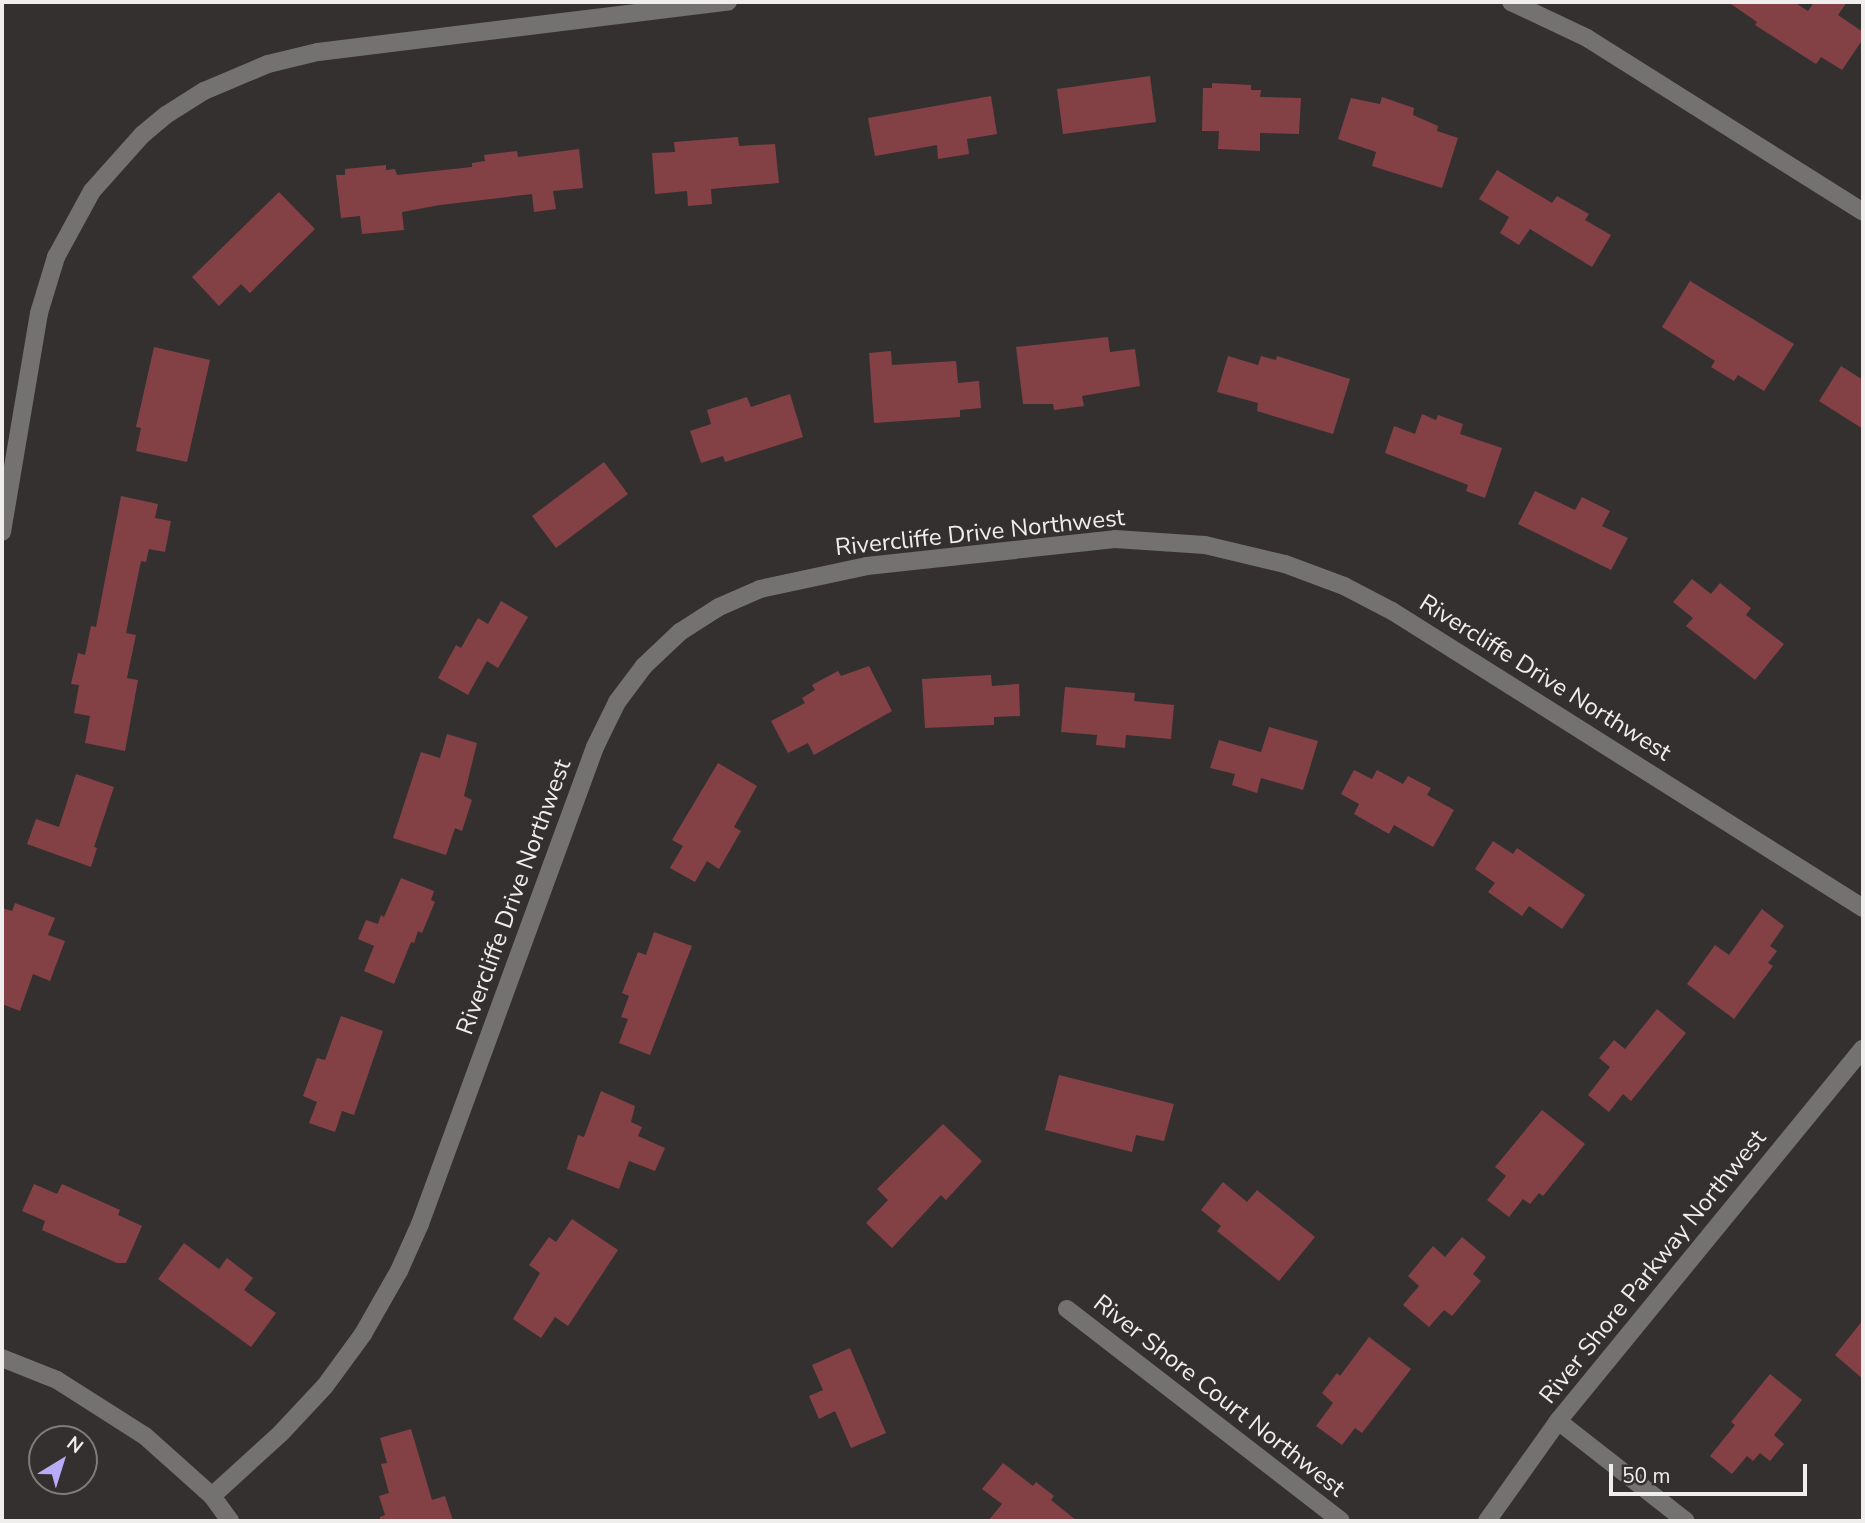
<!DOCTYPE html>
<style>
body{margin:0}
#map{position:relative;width:1865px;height:1523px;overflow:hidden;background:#34302f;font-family:"Nunito Sans",sans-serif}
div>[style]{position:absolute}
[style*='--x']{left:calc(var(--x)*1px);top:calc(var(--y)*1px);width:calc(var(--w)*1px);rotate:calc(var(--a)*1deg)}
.building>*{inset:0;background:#834146}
.minor>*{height:18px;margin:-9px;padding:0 9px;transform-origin:9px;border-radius:9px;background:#737271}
span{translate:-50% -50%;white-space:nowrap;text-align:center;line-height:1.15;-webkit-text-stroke:7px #34302f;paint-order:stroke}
.street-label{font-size:24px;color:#f0eeed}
.frame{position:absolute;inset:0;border:4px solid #f0eeed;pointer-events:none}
.north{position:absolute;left:28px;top:1425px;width:70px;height:70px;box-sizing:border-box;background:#34302f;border:2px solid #7f7c7b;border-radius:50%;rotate:38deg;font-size:19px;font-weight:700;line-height:28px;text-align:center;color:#f0eeed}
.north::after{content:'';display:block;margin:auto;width:24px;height:32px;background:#b8abf7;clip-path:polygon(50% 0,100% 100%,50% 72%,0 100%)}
.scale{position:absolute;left:1609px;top:1464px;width:198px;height:32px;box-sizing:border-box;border:4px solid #f0eeed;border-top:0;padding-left:9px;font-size:21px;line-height:24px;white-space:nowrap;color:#f0eeed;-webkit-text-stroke:5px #34302f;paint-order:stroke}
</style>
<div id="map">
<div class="building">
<i style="clip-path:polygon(1728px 2px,1794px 2px,1808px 11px,1814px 2px,1847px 2px,1838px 15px,1863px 32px,1863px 39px,1842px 70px,1821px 57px,1816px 64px,1755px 25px,1757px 22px)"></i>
<i style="clip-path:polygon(1150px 76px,1156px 122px,1063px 134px,1057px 89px)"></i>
<i style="clip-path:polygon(1212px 83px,1251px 85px,1251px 90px,1261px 90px,1260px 97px,1301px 98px,1299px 134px,1260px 133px,1260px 151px,1218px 149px,1219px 131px,1202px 131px,1203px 88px,1212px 88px)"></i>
<i style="clip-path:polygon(991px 96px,997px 134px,967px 139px,969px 154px,938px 159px,937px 145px,875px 156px,868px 118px)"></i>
<i style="clip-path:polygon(1382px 97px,1414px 108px,1413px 115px,1438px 126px,1437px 131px,1458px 138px,1442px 188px,1372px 166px,1376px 152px,1338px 139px,1351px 98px,1380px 104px)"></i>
<i style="clip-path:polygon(738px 137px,739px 146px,775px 144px,779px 183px,711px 189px,712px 204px,688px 206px,687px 191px,655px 194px,652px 153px,675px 152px,674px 142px)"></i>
<i style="clip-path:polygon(579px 149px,583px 188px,553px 191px,556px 209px,534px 212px,532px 194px,440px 205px,402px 212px,404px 230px,362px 234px,360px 216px,341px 218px,336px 175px,345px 175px,345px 169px,386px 165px,386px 170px,395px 169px,397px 175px,472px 167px,472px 163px,485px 161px,484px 155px,517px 151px,518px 157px)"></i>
<i style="clip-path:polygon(1497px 170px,1552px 203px,1557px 196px,1589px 214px,1585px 220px,1611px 235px,1592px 267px,1530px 229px,1519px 245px,1500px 233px,1509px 217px,1479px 199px)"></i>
<i style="clip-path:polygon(279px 192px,315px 229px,250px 293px,241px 284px,219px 306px,192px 277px)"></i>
<i style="clip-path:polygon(1690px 281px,1794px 344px,1764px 391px,1738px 375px,1734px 381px,1711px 367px,1715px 361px,1662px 327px)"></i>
<i style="clip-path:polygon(1108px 337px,1110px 352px,1135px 349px,1140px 386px,1082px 396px,1084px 406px,1054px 410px,1053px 404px,1023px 404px,1016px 347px)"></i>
<i style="clip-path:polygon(154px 347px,210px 360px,187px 462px,136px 451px,141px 428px,136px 427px)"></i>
<i style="clip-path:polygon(891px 351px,892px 365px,956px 361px,958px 383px,979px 381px,981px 408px,960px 410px,960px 417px,874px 423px,869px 353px)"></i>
<i style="clip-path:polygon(1228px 356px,1258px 365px,1261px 356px,1276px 360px,1277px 356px,1350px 379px,1333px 434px,1257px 411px,1258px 403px,1217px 392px)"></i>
<i style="clip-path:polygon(1841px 366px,1863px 380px,1863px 429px,1819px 401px)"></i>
<i style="clip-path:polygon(790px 394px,803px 437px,725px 462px,723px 456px,701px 463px,690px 431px,711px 424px,707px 410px,747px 397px,751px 407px)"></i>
<i style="clip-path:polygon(1422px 414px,1436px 420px,1438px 415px,1463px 424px,1460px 434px,1502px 448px,1485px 498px,1466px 491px,1468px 485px,1385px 453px,1394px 426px,1415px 434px)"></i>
<i style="clip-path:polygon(604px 462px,628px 494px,556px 548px,532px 516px)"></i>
<i style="clip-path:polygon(1535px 491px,1575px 510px,1582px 497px,1610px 511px,1602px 526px,1628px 538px,1611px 570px,1518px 524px)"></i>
<i style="clip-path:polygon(121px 496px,158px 504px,155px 518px,171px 521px,165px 552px,149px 549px,146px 562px,141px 561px,126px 633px,136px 635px,127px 678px,138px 680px,125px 751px,85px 743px,90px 716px,74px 713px,79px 685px,71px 684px,78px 653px,85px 655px,91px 626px,96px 627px)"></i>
<i style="clip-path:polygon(1692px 579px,1711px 594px,1720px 583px,1751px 608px,1746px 615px,1784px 644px,1755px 680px,1686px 626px,1693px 618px,1673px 602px)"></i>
<i style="clip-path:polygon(501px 601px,528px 617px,498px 668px,487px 661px,468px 695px,438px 678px,456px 645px,461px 648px,478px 618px,488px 624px)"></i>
<i style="clip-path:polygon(869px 666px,892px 711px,814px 755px,808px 743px,788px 753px,771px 721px,805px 703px,802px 698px,815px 690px,812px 685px,838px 671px,841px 676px)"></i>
<i style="clip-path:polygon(991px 675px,992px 686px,1019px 684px,1020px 716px,994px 717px,994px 725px,925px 728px,922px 679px)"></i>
<i style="clip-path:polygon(1065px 687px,1135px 693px,1134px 701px,1174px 705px,1171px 739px,1126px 735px,1125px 748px,1096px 745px,1097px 735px,1061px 732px)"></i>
<i style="clip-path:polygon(1269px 727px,1318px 741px,1303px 790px,1261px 778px,1257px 793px,1232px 785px,1235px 774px,1210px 768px,1219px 740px,1261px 752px)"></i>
<i style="clip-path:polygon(447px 734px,477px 743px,464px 796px,472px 800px,462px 831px,455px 828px,446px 855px,393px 838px,421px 752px,440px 758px)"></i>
<i style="clip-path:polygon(718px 763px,757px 786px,734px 827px,741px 831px,719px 869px,707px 861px,695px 882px,670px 868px,683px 846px,672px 840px)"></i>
<i style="clip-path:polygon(1354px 770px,1372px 779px,1377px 770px,1403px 784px,1408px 776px,1431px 788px,1427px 795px,1454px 810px,1433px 847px,1394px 825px,1389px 834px,1354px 814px,1359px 804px,1341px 794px)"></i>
<i style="clip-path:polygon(76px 774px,114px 787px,94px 847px,97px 848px,91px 867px,27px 844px,36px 819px,59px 827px)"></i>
<i style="clip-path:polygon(1493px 841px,1513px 854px,1517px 848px,1585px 895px,1562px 929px,1529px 906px,1522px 916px,1488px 892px,1495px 883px,1475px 869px)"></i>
<i style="clip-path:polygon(401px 878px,434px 891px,431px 900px,435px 902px,422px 933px,418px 931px,414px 943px,411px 942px,394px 984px,364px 971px,374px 946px,358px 939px,366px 920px,378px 924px,381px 915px,384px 917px)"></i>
<i style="clip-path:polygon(15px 903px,55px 918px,48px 935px,65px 941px,50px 981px,33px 974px,20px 1011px,2px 1004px,2px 908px,12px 911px)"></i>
<i style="clip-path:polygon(1762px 909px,1784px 926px,1770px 946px,1777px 951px,1768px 963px,1773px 966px,1734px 1019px,1687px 984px,1715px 945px,1729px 955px)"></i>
<i style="clip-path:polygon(654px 932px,692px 946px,650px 1055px,619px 1043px,628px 1019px,621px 1017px,629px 996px,622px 993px,638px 952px,646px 955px)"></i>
<i style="clip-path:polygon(1657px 1009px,1686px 1033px,1631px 1101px,1623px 1094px,1609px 1112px,1588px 1095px,1610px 1067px,1599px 1058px,1614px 1040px,1625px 1049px)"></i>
<i style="clip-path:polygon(341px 1016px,383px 1031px,354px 1115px,342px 1111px,335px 1132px,309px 1123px,317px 1102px,303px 1096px,317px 1058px,325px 1060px)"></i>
<i style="clip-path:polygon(1059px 1075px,1174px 1104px,1164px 1141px,1136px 1135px,1132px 1152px,1045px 1130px)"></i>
<i style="clip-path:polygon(601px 1091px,635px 1106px,631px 1122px,642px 1127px,638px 1136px,665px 1148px,655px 1171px,629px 1161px,619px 1189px,567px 1169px,578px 1135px,584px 1137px)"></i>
<i style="clip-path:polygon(1542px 1110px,1585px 1144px,1543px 1196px,1539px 1193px,1530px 1204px,1523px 1199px,1509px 1217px,1487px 1200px,1506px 1176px,1495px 1167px)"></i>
<i style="clip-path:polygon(943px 1124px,982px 1161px,946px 1200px,941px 1195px,892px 1248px,866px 1223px,888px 1200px,877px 1189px)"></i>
<i style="clip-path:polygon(1223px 1182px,1247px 1202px,1257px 1190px,1315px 1237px,1279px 1281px,1217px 1231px,1221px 1226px,1201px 1210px)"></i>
<i style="clip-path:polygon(34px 1184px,57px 1194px,62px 1184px,120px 1210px,118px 1215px,142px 1226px,126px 1263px,117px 1263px,42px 1230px,45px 1221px,22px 1211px)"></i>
<i style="clip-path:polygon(572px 1219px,618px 1250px,568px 1326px,555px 1317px,541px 1338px,513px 1319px,540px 1273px,529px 1265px,549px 1237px,556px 1242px)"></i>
<i style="clip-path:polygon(1462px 1237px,1486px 1257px,1473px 1274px,1481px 1281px,1452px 1316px,1444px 1310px,1429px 1327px,1403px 1305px,1419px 1286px,1408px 1276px,1433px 1246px,1445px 1257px)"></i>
<i style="clip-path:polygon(184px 1243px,219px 1269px,227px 1258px,253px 1278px,244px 1290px,276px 1313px,251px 1347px,158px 1279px)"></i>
<i style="clip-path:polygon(1863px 1320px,1863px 1379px,1835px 1355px)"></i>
<i style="clip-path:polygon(1369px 1337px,1411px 1369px,1362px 1433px,1355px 1428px,1342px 1445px,1316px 1426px,1333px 1403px,1322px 1393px,1337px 1373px,1340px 1376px)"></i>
<i style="clip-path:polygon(850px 1348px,886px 1433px,851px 1448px,835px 1411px,819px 1419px,809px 1396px,823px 1390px,812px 1365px)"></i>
<i style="clip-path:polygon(1770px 1374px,1802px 1400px,1774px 1435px,1784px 1444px,1770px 1461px,1760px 1453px,1753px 1461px,1747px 1456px,1732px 1474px,1710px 1456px,1735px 1425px,1731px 1422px)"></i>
<i style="clip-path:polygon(411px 1429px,432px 1500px,445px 1496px,453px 1521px,380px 1521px,380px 1517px,385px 1515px,379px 1496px,389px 1493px,381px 1464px,387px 1463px,380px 1438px)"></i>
<i style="clip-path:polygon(1003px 1463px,1033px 1486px,1036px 1482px,1054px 1496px,1051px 1500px,1077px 1521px,988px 1521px,1002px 1504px,982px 1489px)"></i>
</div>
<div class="minor">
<i style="--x:1511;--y:2;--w:84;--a:25.3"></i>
<i style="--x:1587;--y:38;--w:326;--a:32.2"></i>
<i style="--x:2;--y:532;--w:222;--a:-80.4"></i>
<i style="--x:39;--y:313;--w:59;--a:-73.1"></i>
<i style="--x:56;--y:257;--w:75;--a:-61.4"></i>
<i style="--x:92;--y:191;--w:75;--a:-48.2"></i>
<i style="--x:142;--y:135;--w:31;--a:-40"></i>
<i style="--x:166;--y:115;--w:45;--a:-32.3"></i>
<i style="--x:204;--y:91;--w:69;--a:-22.9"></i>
<i style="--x:268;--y:64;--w:51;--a:-13.5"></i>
<i style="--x:318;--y:52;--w:413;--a:-7"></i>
<i style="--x:1067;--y:1309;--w:346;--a:37.7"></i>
<i style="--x:2;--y:1358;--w:59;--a:21.8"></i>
<i style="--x:57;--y:1380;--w:104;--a:32.5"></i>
<i style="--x:145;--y:1436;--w:90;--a:41.8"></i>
<i style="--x:212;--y:1496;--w:31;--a:54"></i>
<i style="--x:1558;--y:1421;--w:162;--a:38"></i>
<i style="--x:212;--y:1496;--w:93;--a:-42.4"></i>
<i style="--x:281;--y:1433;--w:64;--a:-46.9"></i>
<i style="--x:325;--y:1386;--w:64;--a:-53.8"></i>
<i style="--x:363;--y:1334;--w:73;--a:-60.3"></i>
<i style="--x:399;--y:1271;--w:51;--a:-65.9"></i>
<i style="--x:420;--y:1224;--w:508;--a:-69.85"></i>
<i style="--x:595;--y:747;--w:50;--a:-63.9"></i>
<i style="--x:617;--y:702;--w:45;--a:-53.1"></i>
<i style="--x:644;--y:666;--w:50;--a:-43.4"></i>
<i style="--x:680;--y:632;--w:46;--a:-32.7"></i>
<i style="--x:719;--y:607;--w:45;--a:-23.7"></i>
<i style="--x:760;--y:589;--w:109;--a:-12.1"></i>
<i style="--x:867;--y:566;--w:249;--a:-6.2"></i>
<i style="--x:1115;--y:539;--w:90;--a:3.8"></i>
<i style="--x:1205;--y:545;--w:82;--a:13.4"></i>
<i style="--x:1285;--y:564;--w:63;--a:20.4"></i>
<i style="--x:1344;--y:586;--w:54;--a:27.5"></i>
<i style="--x:1392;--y:611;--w:557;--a:32.23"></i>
<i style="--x:1487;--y:1521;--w:123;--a:-54.6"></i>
<i style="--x:1558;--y:1421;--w:481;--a:-50.7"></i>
</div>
<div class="street-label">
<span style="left:980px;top:533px;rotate:-6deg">Rivercliffe Drive Northwest</span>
<span style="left:1545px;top:678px;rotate:32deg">Rivercliffe Drive Northwest</span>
<span style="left:514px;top:897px;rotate:-70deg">Rivercliffe Drive Northwest</span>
<span style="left:1653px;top:1267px;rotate:-51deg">River Shore Parkway Northwest</span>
<span style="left:1219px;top:1396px;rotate:38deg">River Shore Court Northwest</span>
</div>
<div class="frame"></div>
<div class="north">N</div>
<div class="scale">50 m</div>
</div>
